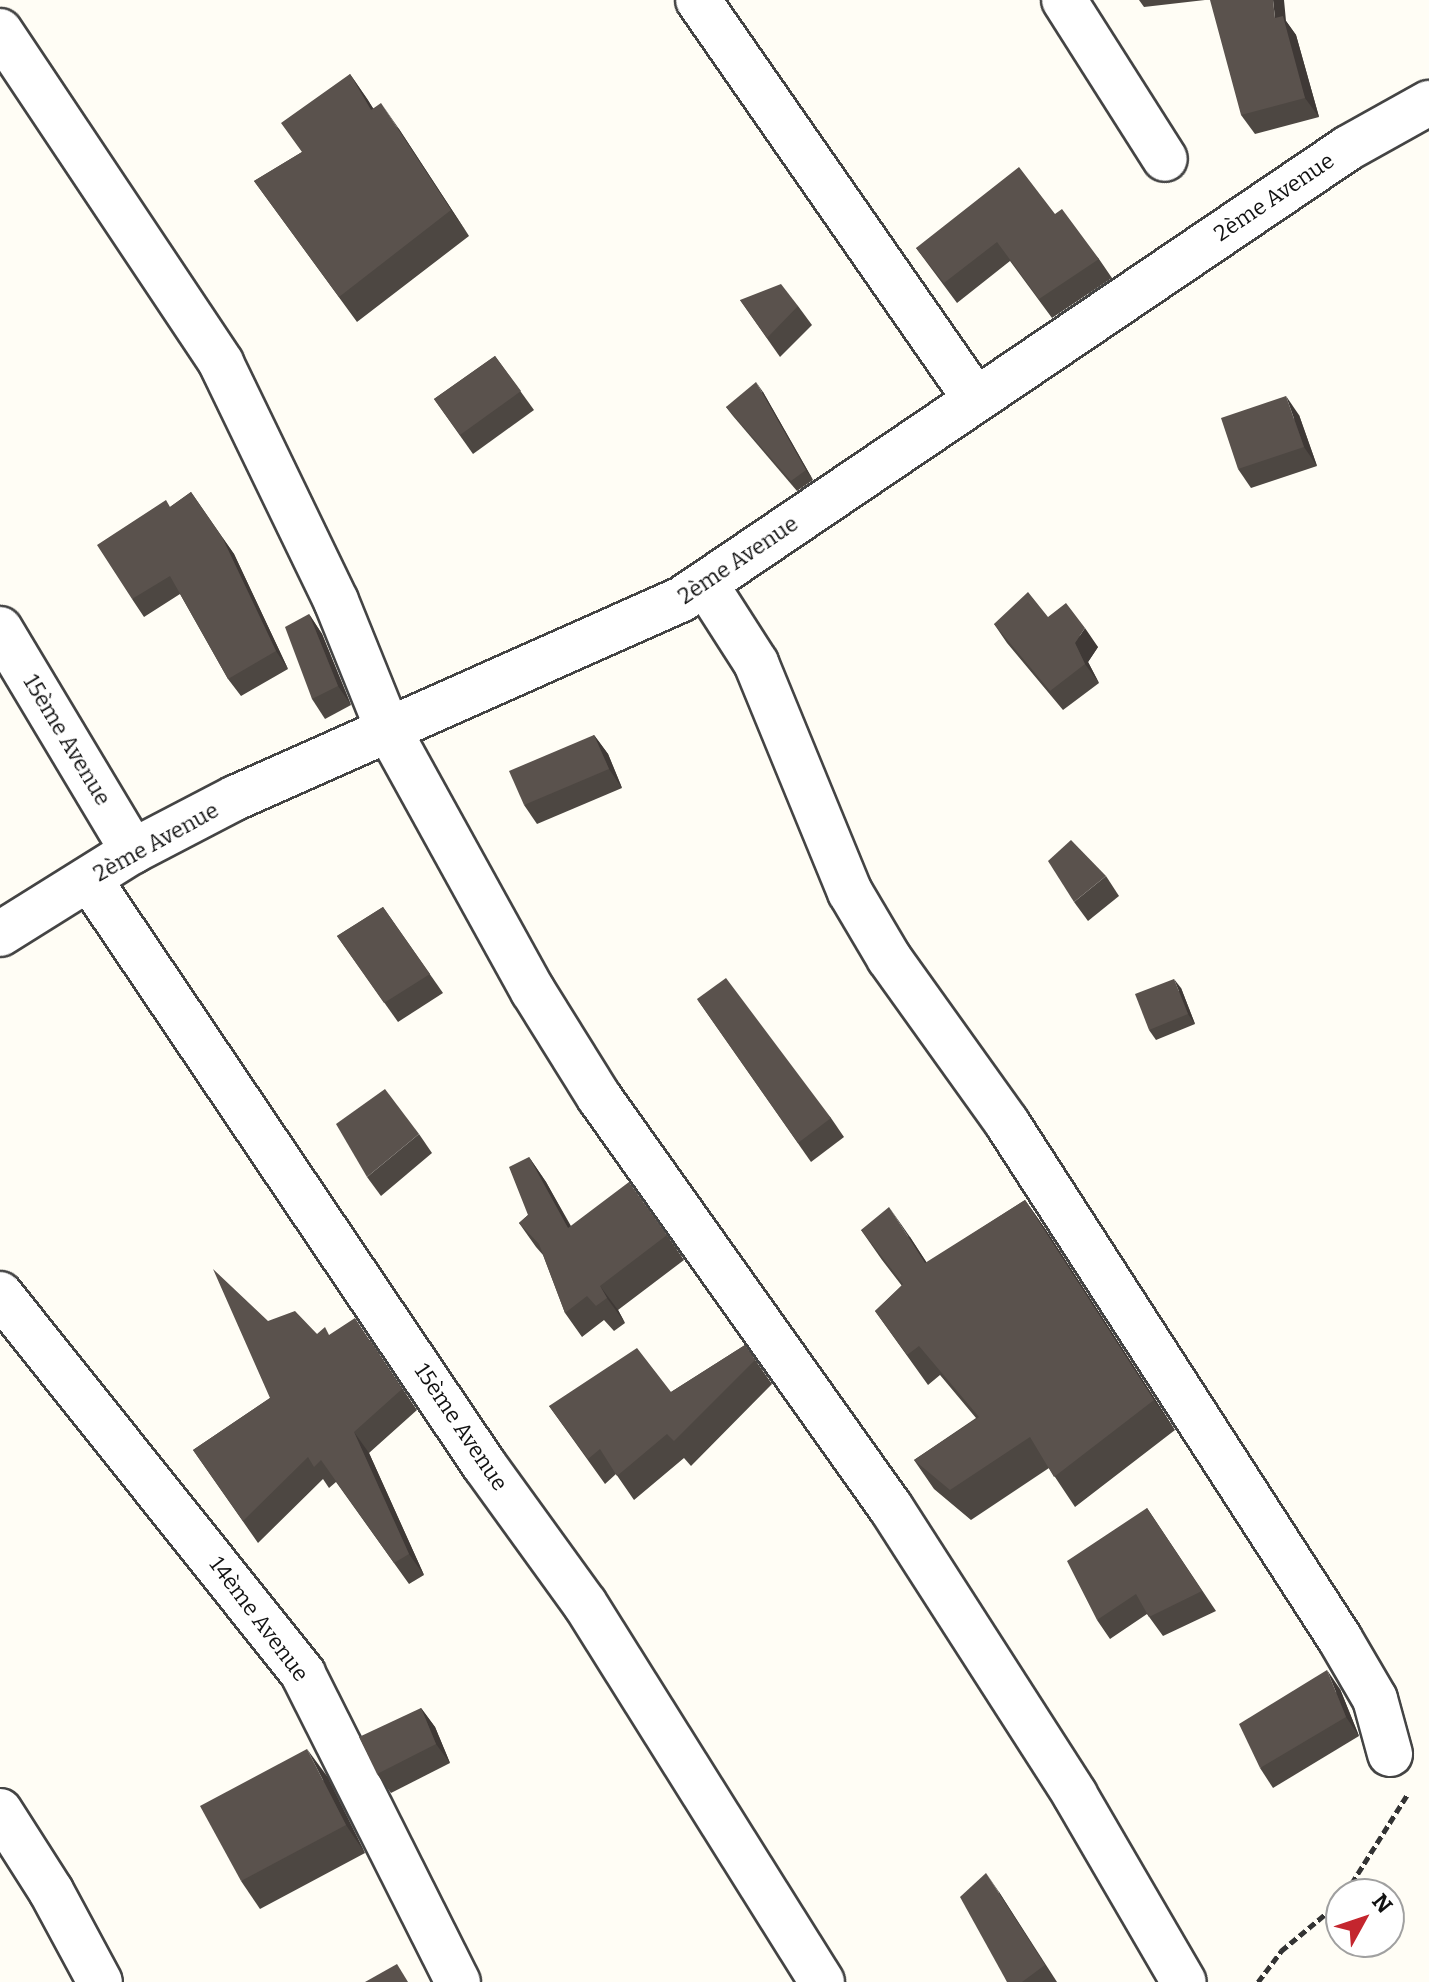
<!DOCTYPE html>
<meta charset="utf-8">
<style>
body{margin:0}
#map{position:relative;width:1429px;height:1982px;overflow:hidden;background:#fffdf5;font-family:Bitter,serif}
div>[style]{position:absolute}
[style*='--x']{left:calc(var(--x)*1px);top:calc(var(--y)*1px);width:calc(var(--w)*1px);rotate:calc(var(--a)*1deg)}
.path>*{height:5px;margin-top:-2.5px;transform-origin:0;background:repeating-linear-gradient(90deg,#333 0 8px,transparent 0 12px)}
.roads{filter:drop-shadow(2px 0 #444) drop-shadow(-2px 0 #444) drop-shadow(0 2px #444) drop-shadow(0 -2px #444)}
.minor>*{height:44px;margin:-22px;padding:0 22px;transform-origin:22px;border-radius:22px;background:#fff}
.wall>*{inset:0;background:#4d4742}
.shaded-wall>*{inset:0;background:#3f3936}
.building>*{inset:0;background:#5a524d}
span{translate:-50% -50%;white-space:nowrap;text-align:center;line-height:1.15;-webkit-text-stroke:8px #fff;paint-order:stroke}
.street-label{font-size:22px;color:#111}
.north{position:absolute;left:1325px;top:1878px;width:80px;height:80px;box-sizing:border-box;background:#fff;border:2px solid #a0a0a0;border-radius:50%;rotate:50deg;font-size:22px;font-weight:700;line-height:32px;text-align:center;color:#111}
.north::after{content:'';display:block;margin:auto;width:28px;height:36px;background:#c4262e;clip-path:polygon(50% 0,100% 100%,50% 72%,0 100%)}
</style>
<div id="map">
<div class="path">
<i style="--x:1345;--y:1894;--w:117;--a:-57.9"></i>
<i style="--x:1258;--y:1982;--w:39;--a:-53"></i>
<i style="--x:1281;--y:1951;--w:78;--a:-39.8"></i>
</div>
<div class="roads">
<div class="minor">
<i style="--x:698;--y:0;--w:484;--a:55.2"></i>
<i style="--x:1064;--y:0;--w:188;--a:57.6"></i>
<i style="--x:0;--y:31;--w:399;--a:56.3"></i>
<i style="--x:221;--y:363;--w:264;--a:64.2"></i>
<i style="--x:336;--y:601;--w:136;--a:68"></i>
<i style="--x:387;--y:727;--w:302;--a:61.1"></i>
<i style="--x:533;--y:991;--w:125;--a:58.1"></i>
<i style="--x:599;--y:1097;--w:504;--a:54.61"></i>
<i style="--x:891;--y:1508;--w:341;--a:57.3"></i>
<i style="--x:1075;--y:1795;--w:216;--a:59.8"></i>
<i style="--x:706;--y:585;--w:93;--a:57.3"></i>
<i style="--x:756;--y:663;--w:248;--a:67.7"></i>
<i style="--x:850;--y:892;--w:77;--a:59.4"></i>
<i style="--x:889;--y:958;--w:203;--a:54.4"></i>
<i style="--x:1007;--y:1123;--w:614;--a:57.16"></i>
<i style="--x:1340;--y:1639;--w:69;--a:59.7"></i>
<i style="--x:1375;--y:1699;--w:57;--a:74.7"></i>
<i style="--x:0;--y:629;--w:259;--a:59.1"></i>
<i style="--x:89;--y:879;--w:708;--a:56"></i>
<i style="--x:485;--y:1466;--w:170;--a:54.1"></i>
<i style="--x:585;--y:1604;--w:446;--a:57.9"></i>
<i style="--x:0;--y:934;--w:157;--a:-32"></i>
<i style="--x:133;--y:851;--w:115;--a:-27.5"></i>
<i style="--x:235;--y:798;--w:489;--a:-24"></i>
<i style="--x:682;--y:599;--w:804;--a:-34.1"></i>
<i style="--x:1348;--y:148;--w:93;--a:-29.1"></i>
<i style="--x:0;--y:1294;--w:486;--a:51.4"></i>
<i style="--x:303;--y:1674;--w:345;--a:63.3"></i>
<i style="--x:0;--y:1811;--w:95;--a:57.5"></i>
<i style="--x:51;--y:1891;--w:103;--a:61.7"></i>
</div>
</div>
<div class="wall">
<i style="clip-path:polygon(1139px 0,1205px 0,1144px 7px)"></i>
<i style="clip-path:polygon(1286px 21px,1296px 35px,1319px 117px,1255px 134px,1241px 115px)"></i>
<i style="clip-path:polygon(350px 74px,373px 108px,399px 129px,469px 236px,357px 322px,254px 181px,302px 152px)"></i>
<i style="clip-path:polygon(1055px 214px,1099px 259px,1112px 278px,1052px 318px,1010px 261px,957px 303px,916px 248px)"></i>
<i style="clip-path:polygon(740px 300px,798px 306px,812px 325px,780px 357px)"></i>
<i style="clip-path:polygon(495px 356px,534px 410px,473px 454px,434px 399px)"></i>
<i style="clip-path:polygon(763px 392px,813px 480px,797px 491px,733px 416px,726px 407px)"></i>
<i style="clip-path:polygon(1299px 415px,1317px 466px,1251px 488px,1238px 469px)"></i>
<i style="clip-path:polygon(191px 492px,234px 554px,288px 669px,241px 696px,228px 679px,180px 594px,144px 617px,132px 599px,170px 507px)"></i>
<i style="clip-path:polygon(309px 614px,322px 634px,351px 705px,325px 719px,312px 699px)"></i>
<i style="clip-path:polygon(1048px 617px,1098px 647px,1088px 662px,1099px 683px,1063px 710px,1007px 643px,994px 624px)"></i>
<i style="clip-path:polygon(594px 735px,608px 754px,622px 788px,537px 824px,524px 805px)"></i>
<i style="clip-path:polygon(1106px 876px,1119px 896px,1088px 921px,1074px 902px)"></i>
<i style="clip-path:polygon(383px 907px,443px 993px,398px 1022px,337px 936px)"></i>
<i style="clip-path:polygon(1181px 988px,1195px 1024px,1156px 1040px,1149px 1030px)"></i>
<i style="clip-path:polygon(697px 999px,831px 1118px,844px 1137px,811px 1162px)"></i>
<i style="clip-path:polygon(419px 1134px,432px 1153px,381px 1196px,367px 1177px)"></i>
<i style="clip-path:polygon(529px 1157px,546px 1182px,571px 1226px,667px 1235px,684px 1260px,618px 1310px,625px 1323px,614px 1331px,604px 1320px,582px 1337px,565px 1313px,543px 1255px,536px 1247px,519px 1223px,528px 1215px)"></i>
<i style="clip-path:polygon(1025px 1200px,1046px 1230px,1175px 1430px,1075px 1507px,1049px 1468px,971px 1520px,934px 1489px,914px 1460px,976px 1418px,940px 1375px,928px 1385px,875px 1311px,902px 1286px,882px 1260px,861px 1230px,910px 1237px,927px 1263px)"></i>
<i style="clip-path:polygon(268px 1321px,317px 1334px,370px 1340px,417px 1410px,369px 1453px,424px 1575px,409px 1584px,336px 1482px,329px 1488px,323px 1479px,258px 1543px,193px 1450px,270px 1398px)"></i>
<i style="clip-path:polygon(745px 1345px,772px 1384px,691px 1466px,684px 1458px,634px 1500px,616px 1474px,605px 1484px,549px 1406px,671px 1392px)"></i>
<i style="clip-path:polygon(1147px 1508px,1216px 1611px,1163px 1636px,1147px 1614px,1110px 1639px,1097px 1620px)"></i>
<i style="clip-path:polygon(1340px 1689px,1359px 1736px,1273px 1788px,1260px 1768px)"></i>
<i style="clip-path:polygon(421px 1708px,435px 1727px,450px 1763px,391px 1793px,377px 1774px)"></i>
<i style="clip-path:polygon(327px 1776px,365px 1853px,260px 1909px,241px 1881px)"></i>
<i style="clip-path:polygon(999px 1892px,1057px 1982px,1007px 1982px)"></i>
</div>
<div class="shaded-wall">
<i style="clip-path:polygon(1273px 0,1284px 0,1286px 21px,1296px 35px,1319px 117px,1305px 98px,1275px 18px)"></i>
<i style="clip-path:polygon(350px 74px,368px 100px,389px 136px,371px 110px)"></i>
<i style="clip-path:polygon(381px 103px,399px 129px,469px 236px,451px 210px)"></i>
<i style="clip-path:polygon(756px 382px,763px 392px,813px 480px,806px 470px)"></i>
<i style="clip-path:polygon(1286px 396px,1299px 415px,1317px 466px,1304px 447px)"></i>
<i style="clip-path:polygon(222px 537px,234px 554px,288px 669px,276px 651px)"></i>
<i style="clip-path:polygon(309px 614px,322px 634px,351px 705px,338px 686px)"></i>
<i style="clip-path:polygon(1085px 628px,1098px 647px,1088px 662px,1099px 683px,1085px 664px,1075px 643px)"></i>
<i style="clip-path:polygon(594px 735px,608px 754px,622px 788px,609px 769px)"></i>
<i style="clip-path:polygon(1174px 979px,1181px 988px,1195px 1024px,1188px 1014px)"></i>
<i style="clip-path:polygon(529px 1157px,546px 1182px,585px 1253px,568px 1228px)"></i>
<i style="clip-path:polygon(1025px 1200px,1046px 1230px,1175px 1430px,1154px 1400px)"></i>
<i style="clip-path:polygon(889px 1207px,910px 1237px,946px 1293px,925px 1263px)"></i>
<i style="clip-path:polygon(600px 1286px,618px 1310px,625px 1323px,607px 1298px)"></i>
<i style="clip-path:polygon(354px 1432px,369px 1453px,424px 1575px,409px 1554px)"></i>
<i style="clip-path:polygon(1327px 1670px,1340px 1689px,1359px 1736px,1346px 1717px)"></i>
<i style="clip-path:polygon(421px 1708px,435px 1727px,450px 1763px,436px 1744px)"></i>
<i style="clip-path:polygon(307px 1749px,327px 1776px,365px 1853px,346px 1825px)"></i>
<i style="clip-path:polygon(986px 1873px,999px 1892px,1056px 1982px,1045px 1965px)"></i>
</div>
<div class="building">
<i style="clip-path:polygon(1210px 0,1273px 0,1275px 18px,1283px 16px,1305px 98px,1241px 115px)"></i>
<i style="clip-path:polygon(350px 74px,371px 110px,381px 103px,451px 210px,339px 297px,254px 181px,302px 152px,281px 123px)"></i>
<i style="clip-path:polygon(1019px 167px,1055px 214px,1062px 209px,1099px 259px,1039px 299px,997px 242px,944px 283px,916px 248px)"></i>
<i style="clip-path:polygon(781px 284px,798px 306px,767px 338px,740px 300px)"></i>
<i style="clip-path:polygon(495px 356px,521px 391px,460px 435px,434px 399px)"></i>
<i style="clip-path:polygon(756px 382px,806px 470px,791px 481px,726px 407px)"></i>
<i style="clip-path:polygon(1286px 396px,1304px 447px,1238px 469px,1221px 418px)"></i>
<i style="clip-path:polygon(191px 492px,222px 537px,276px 651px,228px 679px,170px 576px,132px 599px,97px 545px,166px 500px,170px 507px)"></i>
<i style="clip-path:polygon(1028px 592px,1048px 617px,1066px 603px,1085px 628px,1075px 643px,1085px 664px,1050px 691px,994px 624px)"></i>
<i style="clip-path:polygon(309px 614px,338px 686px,312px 699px,285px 627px)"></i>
<i style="clip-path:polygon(594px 735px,609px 769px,524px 805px,509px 771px)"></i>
<i style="clip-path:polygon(1071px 840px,1106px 876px,1074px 902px,1048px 861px)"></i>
<i style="clip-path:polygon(383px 907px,430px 974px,384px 1003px,337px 936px)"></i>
<i style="clip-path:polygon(726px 978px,831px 1118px,798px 1143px,697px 999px)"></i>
<i style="clip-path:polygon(1174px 979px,1188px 1014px,1149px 1030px,1135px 994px)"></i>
<i style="clip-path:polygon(385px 1089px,419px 1134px,367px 1177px,336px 1124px)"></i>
<i style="clip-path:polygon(529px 1157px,568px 1228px,629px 1182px,667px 1235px,600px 1286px,607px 1298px,596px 1306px,587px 1296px,565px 1313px,539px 1244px,519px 1223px,528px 1215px,509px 1167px)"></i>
<i style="clip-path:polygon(1025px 1200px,1154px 1400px,1054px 1477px,1030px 1437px,950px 1490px,914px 1460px,979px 1417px,919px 1346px,907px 1355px,875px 1311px,903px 1284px,861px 1230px,889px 1207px,925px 1263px)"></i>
<i style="clip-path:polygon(213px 1269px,268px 1321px,295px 1311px,317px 1334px,325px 1327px,329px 1335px,355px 1318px,402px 1389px,354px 1432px,409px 1554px,394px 1563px,321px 1460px,314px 1467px,308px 1457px,243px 1521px,193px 1450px,270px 1398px)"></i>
<i style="clip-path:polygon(745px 1345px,755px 1360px,674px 1441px,667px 1434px,617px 1476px,600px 1449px,588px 1459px,549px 1406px,637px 1348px,671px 1392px)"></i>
<i style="clip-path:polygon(1147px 1508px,1202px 1591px,1149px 1617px,1136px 1594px,1097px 1620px,1067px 1561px)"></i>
<i style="clip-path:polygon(1327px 1670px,1346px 1717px,1260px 1768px,1239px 1724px)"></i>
<i style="clip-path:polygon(421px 1708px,436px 1744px,377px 1774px,359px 1737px)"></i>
<i style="clip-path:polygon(307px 1749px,346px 1825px,241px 1881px,200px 1806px)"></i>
<i style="clip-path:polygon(986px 1873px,1045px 1965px,1022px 1982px,1007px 1982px,960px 1897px)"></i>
<i style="clip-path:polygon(397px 1964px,408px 1982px,365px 1982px)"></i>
</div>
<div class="street-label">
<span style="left:1274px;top:197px;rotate:-34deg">2ème Avenue</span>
<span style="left:738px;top:560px;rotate:-34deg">2ème Avenue</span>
<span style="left:67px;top:740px;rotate:59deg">15ème Avenue</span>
<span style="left:156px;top:842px;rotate:-29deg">2ème Avenue</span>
<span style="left:461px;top:1427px;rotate:56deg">15ème Avenue</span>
<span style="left:259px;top:1619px;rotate:53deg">14ème Avenue</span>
</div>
<div class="north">N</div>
</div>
